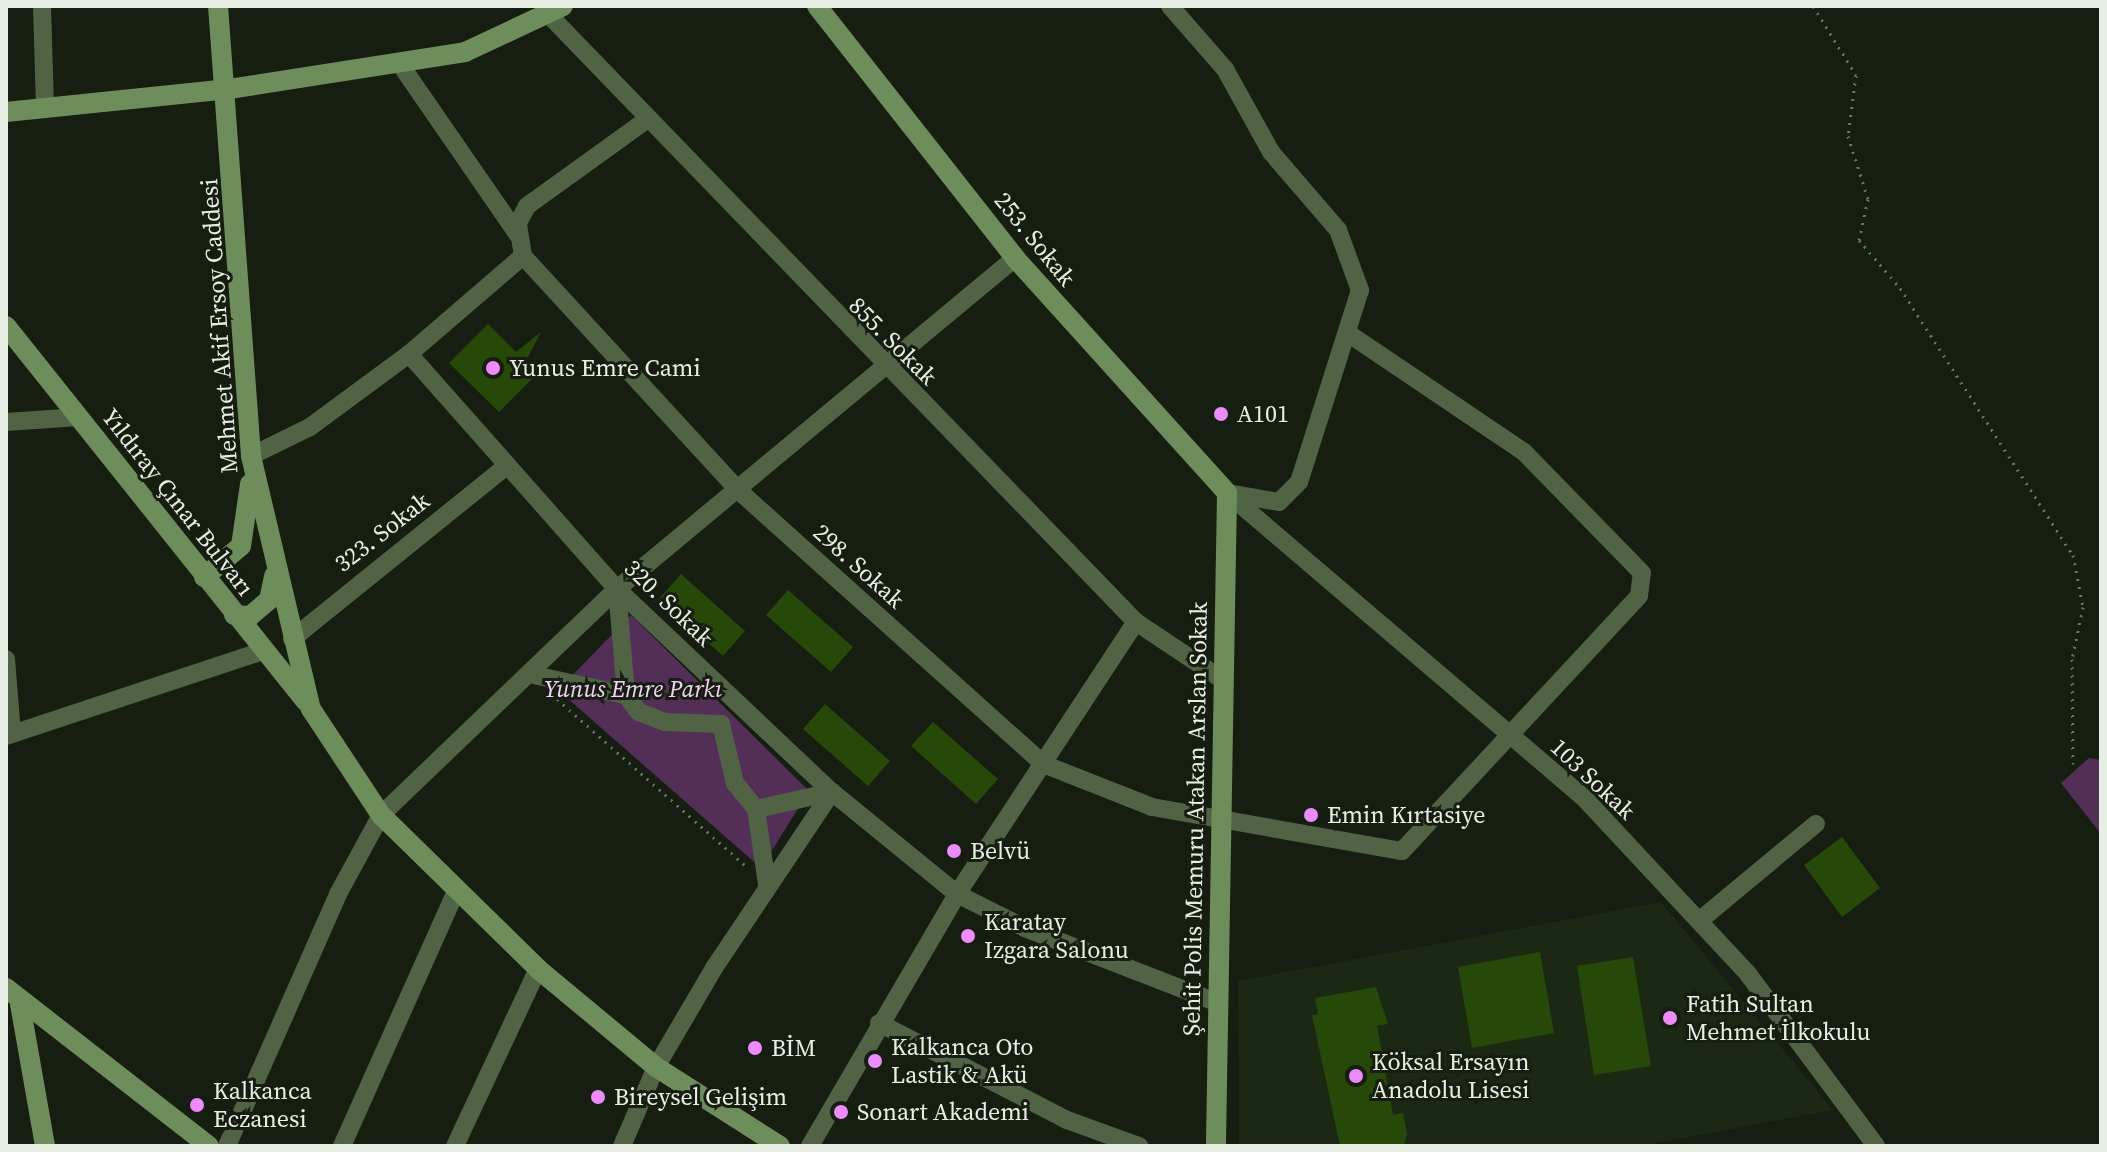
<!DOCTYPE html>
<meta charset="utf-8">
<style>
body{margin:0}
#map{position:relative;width:2107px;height:1152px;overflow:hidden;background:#151e10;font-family:"Source Serif 4",serif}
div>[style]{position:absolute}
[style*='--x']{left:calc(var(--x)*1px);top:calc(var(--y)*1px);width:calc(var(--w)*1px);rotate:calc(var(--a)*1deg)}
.built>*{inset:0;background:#1b2814}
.green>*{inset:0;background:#532f58}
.building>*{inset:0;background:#26490a}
.path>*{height:3px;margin-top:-1.5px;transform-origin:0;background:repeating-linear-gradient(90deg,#6b7367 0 2px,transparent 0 8px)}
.street>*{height:18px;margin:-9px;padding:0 9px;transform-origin:9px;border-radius:9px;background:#506445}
.secondary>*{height:20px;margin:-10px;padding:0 10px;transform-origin:10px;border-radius:10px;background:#6d8e5b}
.dots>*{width:22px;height:22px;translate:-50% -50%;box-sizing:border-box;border:4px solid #151e10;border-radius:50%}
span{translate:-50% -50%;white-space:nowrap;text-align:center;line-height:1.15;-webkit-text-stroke:6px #151e10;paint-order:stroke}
.street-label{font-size:24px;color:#e7eee4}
.poi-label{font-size:24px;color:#e7eee4}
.left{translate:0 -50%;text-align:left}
.park-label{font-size:24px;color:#f4d3f8;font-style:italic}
.frame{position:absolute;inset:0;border:8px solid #e7eee4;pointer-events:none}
</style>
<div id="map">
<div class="built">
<i style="clip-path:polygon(1661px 902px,1833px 1110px,1640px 1146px,1239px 1146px,1238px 981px)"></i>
</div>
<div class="green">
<i style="clip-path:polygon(631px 615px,809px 791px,761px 868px,558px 690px)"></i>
<i style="clip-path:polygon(2089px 758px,2101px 760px,2101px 834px,2061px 783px)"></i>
</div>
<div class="building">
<i style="clip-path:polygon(488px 324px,516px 352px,541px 332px,526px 361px,538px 373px,499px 412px,449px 363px)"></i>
<i style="clip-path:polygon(681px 574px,745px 631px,723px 656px,659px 599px)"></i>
<i style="clip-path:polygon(788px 590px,853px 647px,831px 672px,766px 615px)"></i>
<i style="clip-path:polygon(825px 704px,890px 761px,868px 786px,803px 729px)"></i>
<i style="clip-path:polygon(933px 722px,998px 779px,976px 804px,911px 746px)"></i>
<i style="clip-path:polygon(1842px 837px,1880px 888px,1842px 917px,1804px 865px)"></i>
<i style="clip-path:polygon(1540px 952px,1554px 1033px,1472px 1048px,1458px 967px)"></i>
<i style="clip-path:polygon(1633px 957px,1651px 1066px,1594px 1075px,1577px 966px)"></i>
<i style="clip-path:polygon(1376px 987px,1388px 1024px,1377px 1026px,1393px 1115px,1403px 1113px,1407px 1134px,1404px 1146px,1340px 1146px,1312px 1015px,1318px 1014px,1315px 998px)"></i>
</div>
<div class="path">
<i style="--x:1813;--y:6;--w:81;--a:58.1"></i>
<i style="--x:1856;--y:75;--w:62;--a:97.5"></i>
<i style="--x:1848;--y:136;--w:66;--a:72.4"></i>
<i style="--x:1868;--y:199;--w:42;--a:102.4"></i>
<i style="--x:1859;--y:240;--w:63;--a:49.5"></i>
<i style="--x:1900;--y:288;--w:318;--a:57.1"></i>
<i style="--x:2073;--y:555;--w:53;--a:79.1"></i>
<i style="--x:2083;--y:607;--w:53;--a:101.9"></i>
<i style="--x:2072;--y:659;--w:105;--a:89.5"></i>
<i style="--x:557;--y:699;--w:252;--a:41.5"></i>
</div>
<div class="street">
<i style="--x:42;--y:6;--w:103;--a:88.3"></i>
<i style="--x:1170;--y:6;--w:84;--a:48.9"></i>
<i style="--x:1225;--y:69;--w:95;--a:61"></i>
<i style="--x:1271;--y:152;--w:103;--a:49.3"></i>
<i style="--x:1338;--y:230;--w:64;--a:69.9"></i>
<i style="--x:1360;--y:290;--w:201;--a:107.6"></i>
<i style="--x:1299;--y:482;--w:28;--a:135"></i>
<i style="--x:1279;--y:502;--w:53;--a:-170.2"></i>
<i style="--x:549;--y:15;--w:844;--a:45.96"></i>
<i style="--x:1136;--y:622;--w:105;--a:33.7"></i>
<i style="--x:400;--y:64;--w:208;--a:55.4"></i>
<i style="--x:523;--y:256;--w:318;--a:47.4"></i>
<i style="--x:738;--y:490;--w:410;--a:41.9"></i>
<i style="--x:1043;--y:764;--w:117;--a:21.5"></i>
<i style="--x:1152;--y:807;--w:254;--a:10"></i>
<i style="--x:1402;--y:851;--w:348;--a:-47.1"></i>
<i style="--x:1639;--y:596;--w:23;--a:-83"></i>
<i style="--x:1642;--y:573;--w:169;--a:-134.3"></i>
<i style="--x:1524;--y:452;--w:211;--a:-146"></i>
<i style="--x:409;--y:354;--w:314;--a:48.5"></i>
<i style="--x:617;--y:589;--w:296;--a:43.4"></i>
<i style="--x:832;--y:792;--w:161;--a:39.2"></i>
<i style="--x:957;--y:894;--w:76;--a:26.6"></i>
<i style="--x:1025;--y:928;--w:205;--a:21.2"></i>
<i style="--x:6;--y:422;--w:73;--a:-3.9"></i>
<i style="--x:251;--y:456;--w:66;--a:-26.2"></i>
<i style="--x:310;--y:427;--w:123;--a:-36.4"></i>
<i style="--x:409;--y:354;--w:150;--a:-40.7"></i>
<i style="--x:523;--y:256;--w:33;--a:-99"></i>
<i style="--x:518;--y:223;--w:19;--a:-62"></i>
<i style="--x:527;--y:206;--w:145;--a:-35.8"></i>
<i style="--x:1227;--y:493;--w:472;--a:40.5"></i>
<i style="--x:1586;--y:800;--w:238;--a:47"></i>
<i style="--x:1748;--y:974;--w:214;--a:53.3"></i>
<i style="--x:617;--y:589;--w:106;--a:85.1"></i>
<i style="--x:626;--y:695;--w:21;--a:53"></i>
<i style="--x:639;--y:712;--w:28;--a:21"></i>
<i style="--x:665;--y:722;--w:56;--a:2"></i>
<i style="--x:721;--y:724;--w:61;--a:76.7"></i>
<i style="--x:735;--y:783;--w:33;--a:51"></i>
<i style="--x:756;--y:809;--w:76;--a:81.7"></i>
<i style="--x:292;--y:639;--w:274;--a:-38.9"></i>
<i style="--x:6;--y:659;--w:75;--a:85.4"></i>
<i style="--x:529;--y:674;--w:99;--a:12.2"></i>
<i style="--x:6;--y:736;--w:271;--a:-18.3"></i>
<i style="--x:756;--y:809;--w:78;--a:-12.6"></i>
<i style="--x:1699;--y:921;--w:152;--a:-39.7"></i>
<i style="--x:879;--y:1023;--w:212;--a:27.3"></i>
<i style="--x:1067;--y:1120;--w:77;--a:19.9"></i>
<i style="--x:227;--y:1146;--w:275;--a:-66.2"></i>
<i style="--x:338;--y:894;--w:90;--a:-61.4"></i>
<i style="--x:381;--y:815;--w:327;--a:-43.8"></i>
<i style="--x:617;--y:589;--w:518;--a:-39.75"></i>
<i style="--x:342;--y:1146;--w:282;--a:-65.9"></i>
<i style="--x:455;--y:1146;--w:195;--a:-64.9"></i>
<i style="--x:622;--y:1146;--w:86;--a:-66.7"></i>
<i style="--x:656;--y:1067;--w:115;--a:-59.6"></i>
<i style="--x:714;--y:968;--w:212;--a:-56.2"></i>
<i style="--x:810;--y:1146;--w:292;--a:-59.7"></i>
<i style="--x:957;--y:894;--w:326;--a:-56.7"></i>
</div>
<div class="secondary">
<i style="--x:218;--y:6;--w:451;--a:85.8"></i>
<i style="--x:251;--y:456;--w:260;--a:76.7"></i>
<i style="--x:311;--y:709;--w:127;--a:56.6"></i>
<i style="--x:381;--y:815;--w:220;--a:44.4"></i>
<i style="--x:538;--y:969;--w:153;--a:39.7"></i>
<i style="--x:656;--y:1067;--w:147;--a:32.5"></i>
<i style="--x:817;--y:6;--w:320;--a:51.8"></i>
<i style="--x:1015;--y:258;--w:316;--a:47.9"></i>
<i style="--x:1227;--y:493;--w:653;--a:90.97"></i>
<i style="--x:6;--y:112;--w:224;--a:-5.9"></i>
<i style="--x:229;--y:89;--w:239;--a:-8.9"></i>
<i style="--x:465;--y:52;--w:108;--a:-25.1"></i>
<i style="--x:6;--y:326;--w:480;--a:51.4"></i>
<i style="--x:204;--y:577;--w:48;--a:-40"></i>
<i style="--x:241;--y:546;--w:63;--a:-81.7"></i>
<i style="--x:234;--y:615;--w:16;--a:4"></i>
<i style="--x:250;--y:616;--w:25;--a:-40"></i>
<i style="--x:269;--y:600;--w:25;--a:-78"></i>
<i style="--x:6;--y:988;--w:257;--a:37.9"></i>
<i style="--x:20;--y:1004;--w:144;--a:80"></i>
</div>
<div class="dots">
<i style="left:493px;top:368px;background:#ec8cfa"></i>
<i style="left:1221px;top:414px;background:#ec8cfa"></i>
<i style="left:1311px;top:815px;background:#ec8cfa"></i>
<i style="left:954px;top:851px;background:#ec8cfa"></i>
<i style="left:968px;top:936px;background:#ec8cfa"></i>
<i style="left:1670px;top:1018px;background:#ec8cfa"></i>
<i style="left:755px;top:1048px;background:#ec8cfa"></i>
<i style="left:875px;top:1061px;background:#ec8cfa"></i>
<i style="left:1356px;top:1076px;background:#ec8cfa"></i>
<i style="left:598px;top:1097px;background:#ec8cfa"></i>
<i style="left:197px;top:1105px;background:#ec8cfa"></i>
<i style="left:841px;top:1112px;background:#ec8cfa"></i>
</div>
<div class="street-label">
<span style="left:1035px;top:239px;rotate:51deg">253. Sokak</span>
<span style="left:219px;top:326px;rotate:-94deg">Mehmet Akif Ersoy Caddesi</span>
<span style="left:893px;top:341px;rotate:45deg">855. Sokak</span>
<span style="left:178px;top:502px;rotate:52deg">Yıldıray Çınar Bulvarı</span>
<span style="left:382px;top:532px;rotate:-38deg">323. Sokak</span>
<span style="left:859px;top:566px;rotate:42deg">298. Sokak</span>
<span style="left:669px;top:603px;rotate:44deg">320. Sokak</span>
<span style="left:1593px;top:779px;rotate:43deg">103 Sokak</span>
<span style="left:1195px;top:819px;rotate:-89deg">Şehit Polis Memuru Atakan Arslan Sokak</span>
</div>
<div class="poi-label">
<span class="left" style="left:509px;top:368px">Yunus Emre Cami</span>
<span class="left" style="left:1237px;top:414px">A101</span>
<span class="left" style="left:1327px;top:815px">Emin Kırtasiye</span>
<span class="left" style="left:970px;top:851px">Belvü</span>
<span class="left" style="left:984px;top:936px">Karatay<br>Izgara Salonu</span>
<span class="left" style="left:1686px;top:1018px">Fatih Sultan<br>Mehmet İlkokulu</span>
<span class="left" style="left:891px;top:1061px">Kalkanca Oto<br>Lastik &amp; Akü</span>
<span class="left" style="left:771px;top:1048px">BİM</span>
<span class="left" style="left:1372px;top:1076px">Köksal Ersayın<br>Anadolu Lisesi</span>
<span class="left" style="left:213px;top:1105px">Kalkanca<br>Eczanesi</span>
<span class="left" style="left:614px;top:1097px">Bireysel Gelişim</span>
<span class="left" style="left:857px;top:1112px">Sonart Akademi</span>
</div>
<div class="park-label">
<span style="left:633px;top:689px">Yunus Emre Parkı</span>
</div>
<div class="frame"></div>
</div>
